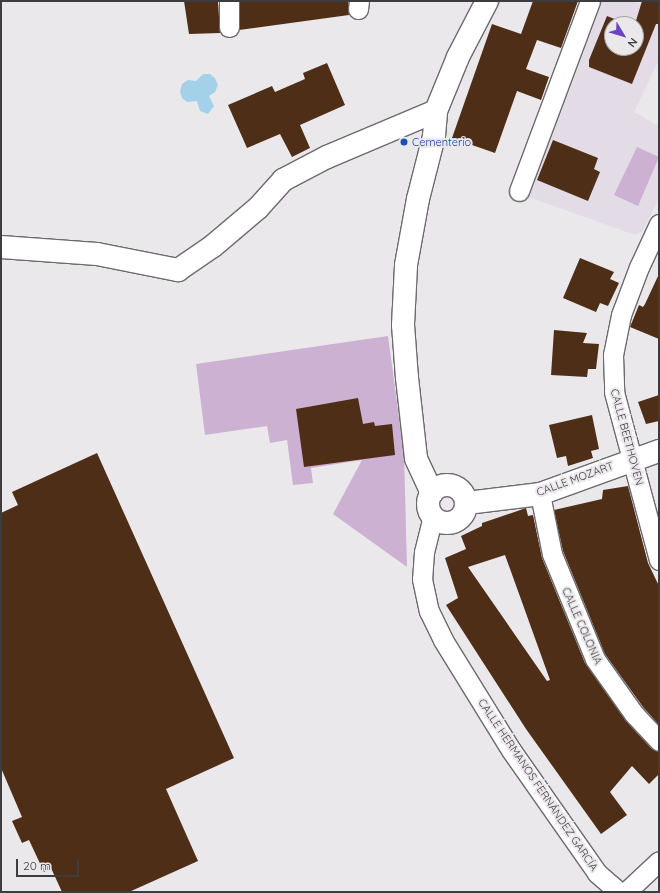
<!DOCTYPE html>
<meta charset="utf-8">
<style>
body{margin:0}
#map{position:relative;width:660px;height:893px;overflow:hidden;background:#ebe8eb;font-family:Quicksand,sans-serif}
div>[style]{position:absolute}
[style*='--x']{left:calc(var(--x)*1px);top:calc(var(--y)*1px);width:calc(var(--w)*1px);rotate:calc(var(--a)*1deg)}
.built>*{inset:0;background:#e3dce6}
.green>*{inset:0;background:#ccb1d3}
.water>*{inset:0;background:#a3d1ea}
.building>*{inset:0;background:#4f2e18}
.roads{filter:drop-shadow(1px 0 #6c6a6d) drop-shadow(-1px 0 #6c6a6d) drop-shadow(0 1px #6c6a6d) drop-shadow(0 -1px #6c6a6d)}
.street>*{height:19px;margin:-9.5px;padding:0 9.5px;transform-origin:9.5px;border-radius:9.5px;background:#fff}
.secondary>*{height:22px;margin:-11px;padding:0 11px;transform-origin:11px;border-radius:11px;background:#fff}
.secondary>.ring{margin:-11px;padding:0;box-sizing:content-box;background:none;border:22px solid #fff;border-radius:50%}
.dots>*{width:11px;height:11px;translate:-50% -50%;box-sizing:border-box;border:2px solid #ebe8eb;border-radius:50%}
span{translate:-50% -50%;white-space:nowrap;text-align:center;line-height:1.15;-webkit-text-stroke:4px #ebe8eb;paint-order:stroke}
.transit-label{font-size:11px;color:#164399}
.left{translate:0 -50%;text-align:left}
.street-label{font-size:11px;color:#3d3c3e}
.frame{position:absolute;inset:0;border:2px solid #3d3c3e;pointer-events:none}
.north{position:absolute;left:604px;top:16px;width:40px;height:40px;box-sizing:border-box;background:#ebe8eb;border:1px solid #a5a3a6;border-radius:50%;rotate:128deg;font-size:11px;font-weight:700;line-height:16px;text-align:center;color:#3d3c3e}
.north::after{content:'';display:block;margin:auto;width:14px;height:18px;background:#6b45be;clip-path:polygon(50% 0,100% 100%,50% 72%,0 100%)}
.scale{position:absolute;left:16px;top:859px;width:63px;height:18px;box-sizing:border-box;border:2px solid #3d3c3e;border-top:0;padding-left:5px;font-size:12px;line-height:14px;white-space:nowrap;color:#3d3c3e;-webkit-text-stroke:3px #ebe8eb;paint-order:stroke}
</style>
<div id="map">
<div class="built">
<i style="clip-path:polygon(evenodd,602px 1px,632px 1px,659px 10px,659px 60px,634px 112px,659px 126px,659px 198px,643px 231px,635px 235px,523px 195px,602px 1px,612px 24px,636px 24px,636px 48px,612px 48px,612px 24px)"></i>
</div>
<div class="green">
<i style="clip-path:polygon(637px 147px,659px 157px,638px 206px,614px 195px)"></i>
<i style="clip-path:polygon(388px 336px,404px 454px,407px 567px,333px 514px,362px 460px,311px 468px,313px 483px,293px 485px,287px 440px,270px 443px,267px 426px,205px 435px,196px 364px)"></i>
</div>
<div class="water">
<i style="clip-path:polygon(203px 74px,210px 74px,215px 78px,218px 85px,215px 92px,209px 96px,214px 106px,208px 114px,200px 111px,197px 101px,187px 102px,182px 98px,180px 91px,182px 84px,188px 80px,196px 81px)"></i>
</div>
<div class="building">
<i style="clip-path:polygon(184px 1px,218px 1px,220px 33px,189px 34px)"></i>
<i style="clip-path:polygon(240px 1px,348px 1px,349px 15px,239px 30px)"></i>
<i style="clip-path:polygon(533px 1px,578px 1px,561px 48px,537px 40px,526px 69px,549px 77px,541px 100px,517px 91px,495px 153px,452px 138px,492px 24px,521px 34px)"></i>
<i style="clip-path:polygon(642px 1px,659px 1px,659px 24px,656px 24px,632px 84px,589px 67px,589px 60px,607px 16px,627px 24px,612px 24px,612px 48px,636px 48px,635px 24px)"></i>
<i style="clip-path:polygon(327px 63px,345px 105px,300px 125px,310px 148px,292px 157px,280px 134px,247px 148px,228px 105px,272px 86px,275px 92px,305px 79px,303px 73px)"></i>
<i style="clip-path:polygon(553px 140px,598px 158px,594px 169px,600px 172px,588px 201px,537px 180px)"></i>
<i style="clip-path:polygon(580px 258px,614px 272px,610px 279px,619px 283px,608px 306px,600px 303px,596px 312px,563px 298px)"></i>
<i style="clip-path:polygon(659px 274px,659px 339px,630px 327px,639px 305px,643px 307px,645px 304px)"></i>
<i style="clip-path:polygon(554px 330px,587px 333px,583px 343px,599px 344px,596px 369px,588px 369px,587px 377px,551px 375px)"></i>
<i style="clip-path:polygon(659px 395px,659px 421px,646px 424px,638px 402px)"></i>
<i style="clip-path:polygon(358px 398px,363px 424px,374px 422px,375px 426px,392px 424px,395px 455px,304px 467px,296px 409px)"></i>
<i style="clip-path:polygon(592px 415px,599px 449px,591px 451px,593px 458px,568px 466px,566px 456px,557px 458px,549px 425px)"></i>
<i style="clip-path:polygon(97px 453px,234px 758px,166px 789px,198px 861px,129px 892px,62px 892px,51px 868px,44px 872px,29px 840px,22px 843px,12px 821px,22px 817px,1px 768px,1px 513px,18px 505px,12px 492px)"></i>
<i style="clip-path:polygon(628px 486px,648px 563px,659px 586px,659px 725px,643px 707px,605px 654px,563px 551px,554px 510px,602px 499px,603px 490px)"></i>
<i style="clip-path:polygon(evenodd,526px 508px,528px 516px,533px 515px,542px 558px,585px 663px,626px 721px,651px 748px,659px 752px,659px 774px,649px 784px,632px 766px,610px 792px,627px 815px,601px 834px,526px 729px,446px 605px,458px 598px,445px 558px,466px 549px,461px 536px,482px 526px,482px 523px,526px 508px,505px 555px,550px 680px,547px 681px,468px 567px,505px 555px)"></i>
</div>
<div class="roads">
<div class="street">
<i style="--x:358;--y:9;--w:8;--a:-83"></i>
<i style="--x:229;--y:27;--w:26;--a:-90"></i>
<i style="--x:519;--y:191;--w:203;--a:-69.5"></i>
<i style="--x:659;--y:224;--w:47;--a:114.9"></i>
<i style="--x:639;--y:267;--w:51;--a:110.6"></i>
<i style="--x:621;--y:315;--w:41;--a:101.3"></i>
<i style="--x:613;--y:355;--w:37;--a:88"></i>
<i style="--x:614;--y:392;--w:174;--a:75"></i>
<i style="--x:540;--y:494;--w:61;--a:78.7"></i>
<i style="--x:552;--y:554;--w:113;--a:67.7"></i>
<i style="--x:595;--y:659;--w:67;--a:54.7"></i>
<i style="--x:634;--y:714;--w:37;--a:47"></i>
<i style="--x:433;--y:516;--w:37;--a:104"></i>
<i style="--x:424;--y:552;--w:27;--a:94"></i>
<i style="--x:422;--y:579;--w:33;--a:78"></i>
<i style="--x:429;--y:611;--w:32;--a:64"></i>
<i style="--x:443;--y:640;--w:129;--a:58.3"></i>
<i style="--x:511;--y:750;--w:150;--a:55"></i>
<i style="--x:597;--y:873;--w:29;--a:41"></i>
<i style="--x:626;--y:892;--w:45;--a:-43.2"></i>
</div>
<div class="secondary">
<i style="--x:1;--y:247;--w:96;--a:4.2"></i>
<i style="--x:97;--y:254;--w:83;--a:11.2"></i>
<i style="--x:178;--y:270;--w:42;--a:-34.4"></i>
<i style="--x:213;--y:246;--w:59;--a:-40.2"></i>
<i style="--x:258;--y:208;--w:38;--a:-48"></i>
<i style="--x:283;--y:180;--w:50;--a:-27.6"></i>
<i style="--x:327;--y:157;--w:118;--a:-22.9"></i>
<i class="ring" style="left:428px;top:485px;width:16px;height:16px"></i>
<i style="--x:432;--y:493;--w:38;--a:-115"></i>
<i style="--x:416;--y:458;--w:81;--a:-96.4"></i>
<i style="--x:407;--y:378;--w:53;--a:-94.3"></i>
<i style="--x:403;--y:325;--w:60;--a:-87.1"></i>
<i style="--x:406;--y:265;--w:67;--a:-79.7"></i>
<i style="--x:418;--y:199;--w:65;--a:-75.7"></i>
<i style="--x:434;--y:136;--w:25;--a:-85"></i>
<i style="--x:436;--y:111;--w:58;--a:-67.8"></i>
<i style="--x:458;--y:57;--w:63;--a:-62.6"></i>
<i style="--x:467;--y:503;--w:74;--a:-7"></i>
<i style="--x:540;--y:494;--w:127;--a:-19.9"></i>
</div>
</div>
<div class="dots">
<i style="left:404px;top:142px;background:#1a4fb4"></i>
</div>
<div class="transit-label">
<span class="left" style="left:412px;top:142px">Cementerio</span>
</div>
<div class="street-label">
<span style="left:627px;top:437px;rotate:75deg">CALLE BEETHOVEN</span>
<span style="left:575px;top:479px;rotate:-20deg">CALLE MOZART</span>
<span style="left:582px;top:626px;rotate:66deg">CALLE COLONIA</span>
<span style="left:538px;top:785px;rotate:56deg">CALLE HERMANOS FERNÁNDEZ GARCÍA</span>
</div>
<div class="frame"></div>
<div class="north">N</div>
<div class="scale">20 m</div>
</div>
